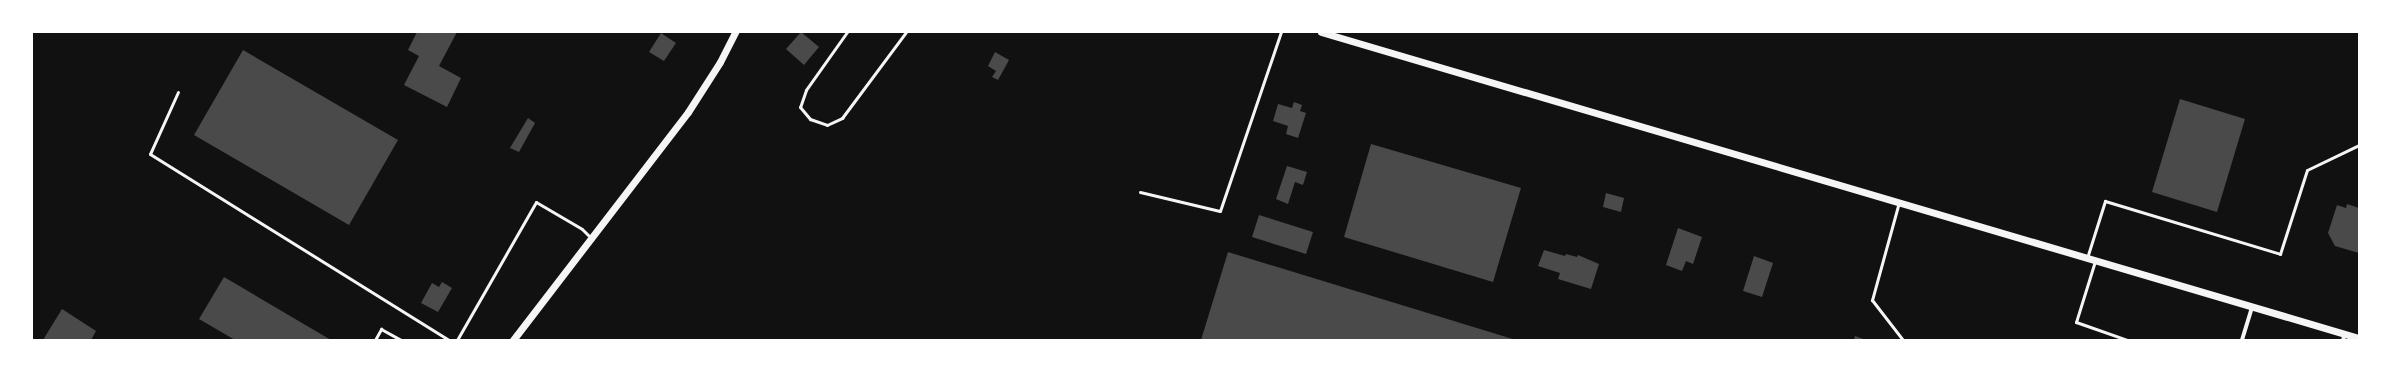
<!DOCTYPE html>
<style>
body{margin:0}
#map{position:relative;width:2391px;height:372px;overflow:hidden;background:#111;font-family:"Alegreya Sans",sans-serif}
div>[style]{position:absolute}
[style*='--x']{left:calc(var(--x)*1px);top:calc(var(--y)*1px);width:calc(var(--w)*1px);rotate:calc(var(--a)*1deg)}
.building>*{inset:0;background:#4a4a4a}
.service>*{height:3px;margin:-1.5px;padding:0 1.5px;transform-origin:1.5px;border-radius:1.5px;background:#f5f5f5}
.minor>*{height:4px;margin:-2px;padding:0 2px;transform-origin:2px;border-radius:2px;background:#f5f5f5}
.tertiary>*{height:7px;margin:-3.5px;padding:0 3.5px;transform-origin:3.5px;border-radius:3.5px;background:#f5f5f5}
span{translate:-50% -50%;white-space:nowrap;text-align:center;line-height:1.15;-webkit-text-stroke:3.5px #fff;paint-order:stroke}
.frame{position:absolute;inset:0;border:33px solid #fff;pointer-events:none}
</style>
<div id="map">
<div class="building">
<i style="clip-path:polygon(417px 32px,457px 32px,439px 66px,461px 78px,447px 107px,404px 85px,419px 56px,408px 50px)"></i>
<i style="clip-path:polygon(801px 32px,819px 47px,804px 65px,786px 49px)"></i>
<i style="clip-path:polygon(661px 33px,676px 43px,664px 61px,649px 52px)"></i>
<i style="clip-path:polygon(243px 50px,398px 140px,349px 225px,194px 135px)"></i>
<i style="clip-path:polygon(995px 52px,1009px 60px,998px 80px,992px 77px,996px 71px,988px 66px)"></i>
<i style="clip-path:polygon(2180px 99px,2245px 119px,2217px 212px,2152px 192px)"></i>
<i style="clip-path:polygon(1294px 102px,1302px 105px,1300px 111px,1306px 113px,1298px 138px,1286px 134px,1288px 126px,1273px 121px,1278px 104px,1292px 108px)"></i>
<i style="clip-path:polygon(528px 118px,535px 123px,519px 152px,510px 148px)"></i>
<i style="clip-path:polygon(1371px 144px,1521px 188px,1493px 282px,1344px 237px)"></i>
<i style="clip-path:polygon(1287px 166px,1307px 172px,1303px 185px,1295px 182px,1288px 204px,1276px 199px)"></i>
<i style="clip-path:polygon(1606px 193px,1624px 198px,1621px 212px,1603px 207px)"></i>
<i style="clip-path:polygon(2347px 204px,2359px 208px,2359px 253px,2335px 246px,2328px 233px,2337px 205px,2346px 208px)"></i>
<i style="clip-path:polygon(1259px 215px,1313px 232px,1306px 254px,1252px 237px)"></i>
<i style="clip-path:polygon(1678px 228px,1702px 237px,1693px 264px,1686px 261px,1682px 271px,1666px 265px)"></i>
<i style="clip-path:polygon(1544px 250px,1565px 256px,1566px 254px,1577px 257px,1578px 255px,1599px 264px,1591px 289px,1558px 279px,1560px 273px,1538px 266px)"></i>
<i style="clip-path:polygon(1228px 252px,1516px 340px,1201px 340px)"></i>
<i style="clip-path:polygon(1754px 256px,1773px 263px,1762px 297px,1743px 291px)"></i>
<i style="clip-path:polygon(224px 277px,331px 340px,235px 340px,199px 319px)"></i>
<i style="clip-path:polygon(442px 282px,452px 288px,438px 312px,421px 303px,432px 283px,439px 287px)"></i>
<i style="clip-path:polygon(62px 309px,96px 331px,91px 340px,43px 340px)"></i>
<i style="clip-path:polygon(1855px 336px,1866px 340px,1854px 340px)"></i>
</div>
<div class="service">
<i style="--x:847;--y:32;--w:71;--a:125.3"></i>
<i style="--x:806;--y:90;--w:18;--a:109"></i>
<i style="--x:800;--y:107;--w:16;--a:50"></i>
<i style="--x:810;--y:119;--w:18;--a:19"></i>
<i style="--x:827;--y:125;--w:17;--a:-25"></i>
<i style="--x:842;--y:118;--w:107;--a:-53.3"></i>
<i style="--x:178;--y:92;--w:68;--a:114.3"></i>
<i style="--x:150;--y:154;--w:352;--a:31.9"></i>
<i style="--x:1140;--y:192;--w:82;--a:13.4"></i>
<i style="--x:1220;--y:211;--w:189;--a:-71.2"></i>
<i style="--x:1899;--y:202;--w:102;--a:105.4"></i>
<i style="--x:1872;--y:300;--w:51;--a:52.2"></i>
<i style="--x:2087;--y:258;--w:60;--a:-72.5"></i>
<i style="--x:2105;--y:201;--w:183;--a:16.8"></i>
<i style="--x:2280;--y:254;--w:88;--a:-72.2"></i>
<i style="--x:2307;--y:170;--w:58;--a:-25.7"></i>
<i style="--x:2095;--y:261;--w:64;--a:107.3"></i>
<i style="--x:2076;--y:322;--w:54;--a:19.4"></i>
<i style="--x:375;--y:340;--w:13;--a:-61"></i>
<i style="--x:381;--y:329;--w:23;--a:29"></i>
<i style="--x:457;--y:340;--w:159;--a:-60.2"></i>
<i style="--x:536;--y:202;--w:53;--a:30.4"></i>
<i style="--x:582;--y:229;--w:11;--a:45"></i>
</div>
<div class="minor">
<i style="--x:2242;--y:340;--w:34;--a:-73"></i>
<i style="--x:2343;--y:340;--w:6;--a:-72"></i>
</div>
<div class="tertiary">
<i style="--x:1321;--y:32;--w:1082;--a:16.43"></i>
<i style="--x:513;--y:340;--w:287;--a:-52.5"></i>
<i style="--x:688;--y:112;--w:59;--a:-57.4"></i>
<i style="--x:720;--y:62;--w:34;--a:-63"></i>
</div>
<div class="frame"></div>
</div>
